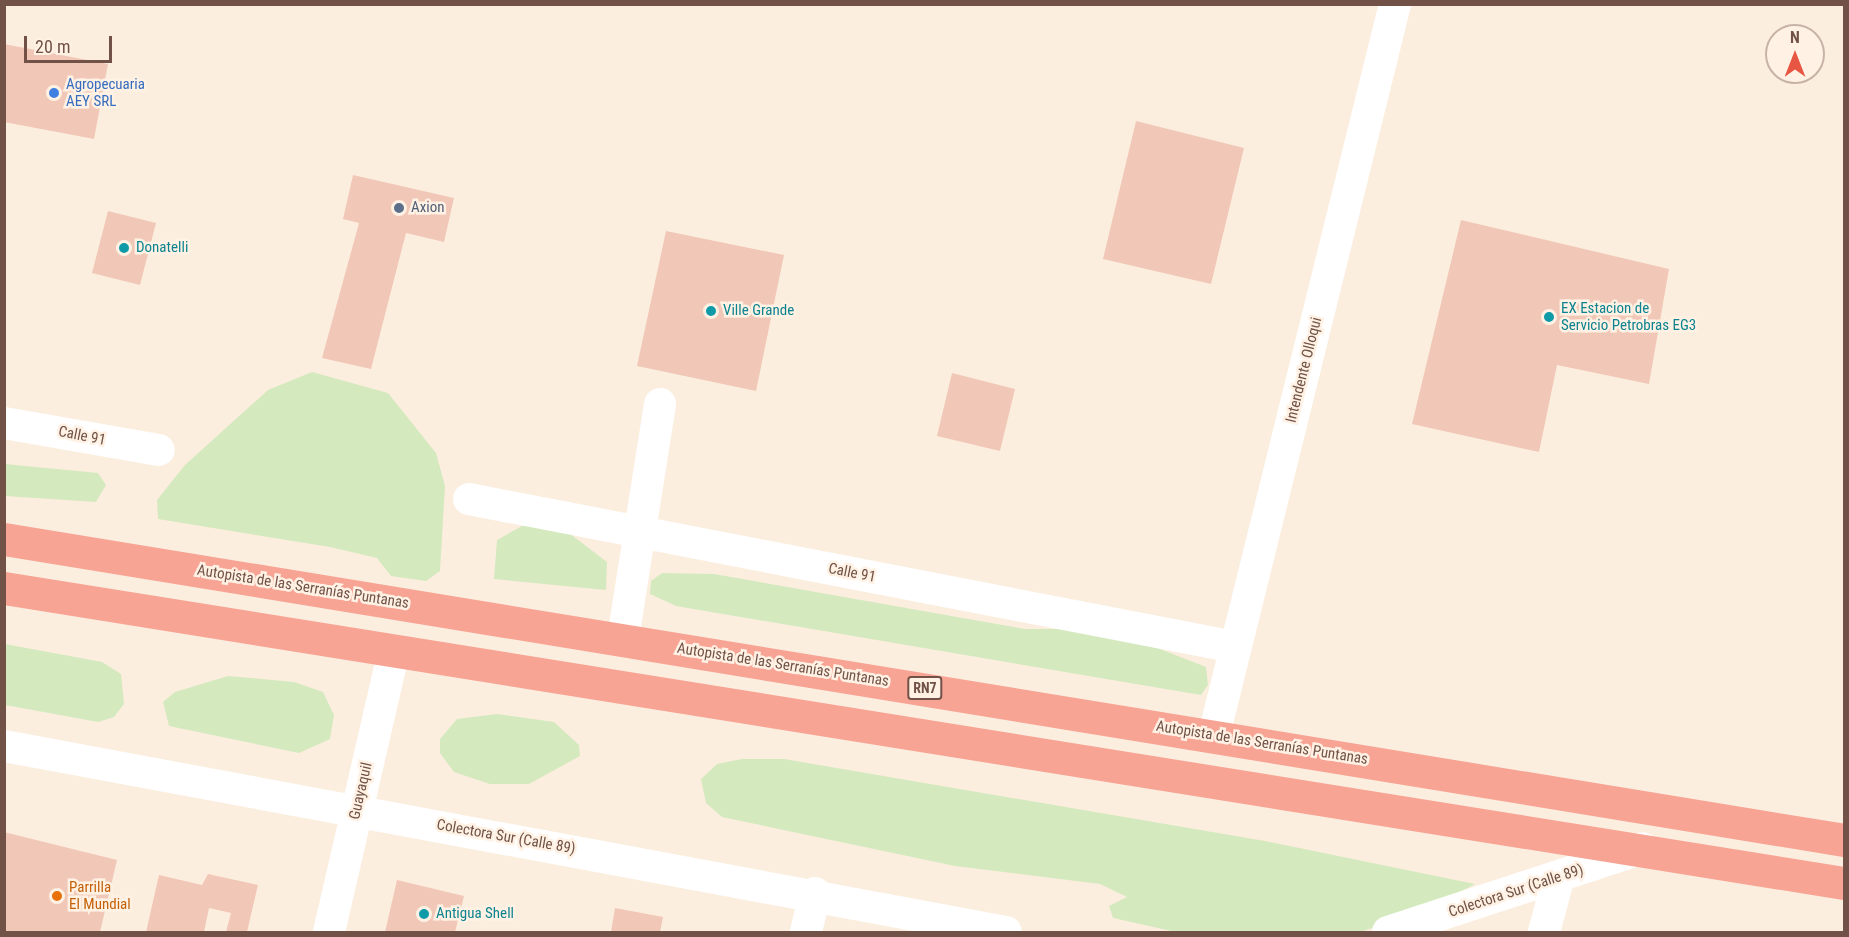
<!DOCTYPE html>
<meta charset="utf-8">
<style>
body{margin:0}
#map{position:relative;width:1849px;height:937px;overflow:hidden;background:#fceedf;font-family:"Roboto Condensed",sans-serif}
div>[style]{position:absolute}
[style*='--x']{left:calc(var(--x)*1px);top:calc(var(--y)*1px);width:calc(var(--w)*1px);rotate:calc(var(--a)*1deg)}
.green>*{inset:0;background:#d4e9be}
.building>*{inset:0;background:#f1c8b7}
.minor>*{height:32px;margin:-16px;padding:0 16px;transform-origin:16px;border-radius:16px;background:#fff}
.highway>*{height:33px;margin:-16.5px;padding:0 16.5px;transform-origin:16.5px;border-radius:16.5px;background:#f7a495}
.dots>*{width:16px;height:16px;translate:-50% -50%;box-sizing:border-box;border:3px solid #fff2e5;border-radius:50%}
span{translate:-50% -50%;white-space:nowrap;text-align:center;line-height:1.15;-webkit-text-stroke:5px #fff2e5;paint-order:stroke}
.shield-label span{padding:2px 4px;background:#fff2e5;border:2px solid;border-radius:4px;-webkit-text-stroke-width:0}
.shield-label{font-size:14px;color:#725247;font-weight:700}
.shop-label{font-size:15px;color:#366cbe}
.left{translate:0 -50%;text-align:left}
.service-label{font-size:15px;color:#4e5e75}
.culture-label{font-size:15px;color:#0d838f}
.street-label{font-size:15px;color:#725247}
.food-label{font-size:15px;color:#c56008}
.frame{position:absolute;inset:0;border:6px solid #725247;pointer-events:none}
.north{position:absolute;left:1765px;top:24px;width:60px;height:60px;box-sizing:border-box;background:#fff2e5;border:2px solid #c7b2a6;border-radius:50%;rotate:0deg;font-size:16px;font-weight:700;line-height:24px;text-align:center;color:#725247}
.north::after{content:'';display:block;margin:auto;width:21px;height:27px;background:#e75643;clip-path:polygon(50% 0,100% 100%,50% 72%,0 100%)}
.scale{position:absolute;left:24px;top:36px;width:88px;height:27px;box-sizing:border-box;border:3px solid #725247;border-top:0;padding-left:8px;font-size:18px;line-height:21px;white-space:nowrap;color:#725247;-webkit-text-stroke:4px #fff2e5;paint-order:stroke}
</style>
<div id="map">
<div class="green">
<i style="clip-path:polygon(312px 372px,388px 393px,436px 453px,445px 486px,440px 571px,426px 581px,391px 576px,377px 558px,330px 547px,158px 519px,157px 500px,185px 465px,268px 390px)"></i>
<i style="clip-path:polygon(5px 464px,98px 473px,106px 485px,96px 502px,5px 496px)"></i>
<i style="clip-path:polygon(531px 521px,569px 533px,607px 562px,606px 590px,494px 579px,497px 540px)"></i>
<i style="clip-path:polygon(662px 573px,714px 574px,1025px 629px,1109px 629px,1206px 667px,1208px 685px,1201px 695px,676px 606px,650px 594px,651px 581px)"></i>
<i style="clip-path:polygon(5px 644px,102px 662px,121px 674px,124px 704px,114px 717px,98px 722px,5px 705px)"></i>
<i style="clip-path:polygon(228px 676px,294px 682px,323px 692px,334px 715px,330px 739px,299px 753px,169px 726px,163px 702px,175px 692px)"></i>
<i style="clip-path:polygon(497px 714px,554px 722px,579px 745px,580px 756px,529px 784px,490px 784px,454px 772px,440px 753px,440px 739px,457px 719px)"></i>
<i style="clip-path:polygon(742px 759px,784px 759px,1265px 841px,1475px 884px,1426px 910px,1360px 932px,1176px 932px,1113px 918px,1109px 906px,1127px 897px,1100px 884px,955px 866px,722px 817px,706px 803px,701px 779px,717px 764px)"></i>
</div>
<div class="building">
<i style="clip-path:polygon(4px 44px,108px 64px,94px 139px,4px 122px)"></i>
<i style="clip-path:polygon(1136px 121px,1244px 148px,1211px 284px,1103px 259px)"></i>
<i style="clip-path:polygon(353px 175px,454px 198px,444px 242px,406px 233px,371px 369px,322px 358px,359px 223px,343px 219px)"></i>
<i style="clip-path:polygon(108px 211px,156px 223px,140px 285px,92px 273px)"></i>
<i style="clip-path:polygon(1461px 220px,1669px 269px,1649px 384px,1557px 365px,1539px 452px,1412px 424px)"></i>
<i style="clip-path:polygon(666px 231px,784px 255px,756px 391px,637px 366px)"></i>
<i style="clip-path:polygon(952px 373px,1015px 389px,1000px 451px,937px 436px)"></i>
<i style="clip-path:polygon(4px 832px,117px 860px,100px 932px,4px 932px)"></i>
<i style="clip-path:polygon(208px 874px,258px 885px,247px 932px,226px 932px,231px 913px,209px 908px,204px 932px,146px 932px,159px 875px,202px 885px)"></i>
<i style="clip-path:polygon(397px 880px,464px 896px,455px 932px,385px 932px)"></i>
<i style="clip-path:polygon(615px 908px,663px 917px,660px 932px,611px 932px)"></i>
</div>
<div class="minor">
<i style="--x:4;--y:423;--w:157;--a:9.9"></i>
<i style="--x:469;--y:499;--w:780;--a:10.94"></i>
<i style="--x:623;--y:638;--w:237;--a:-81"></i>
<i style="--x:1214;--y:735;--w:753;--a:-76.09"></i>
<i style="--x:4;--y:746;--w:1019;--a:10.52"></i>
<i style="--x:329;--y:932;--w:289;--a:-77"></i>
<i style="--x:806;--y:932;--w:40;--a:-77"></i>
<i style="--x:1388;--y:932;--w:268;--a:-18.2"></i>
<i style="--x:1544;--y:932;--w:58;--a:-75"></i>
</div>
<div class="highway">
<i style="--x:4;--y:539;--w:1864;--a:9.29"></i>
<i style="--x:4;--y:588;--w:1863;--a:9.11"></i>
</div>
<div class="dots">
<i style="left:54px;top:93px;background:#3f7fe0"></i>
<i style="left:399px;top:208px;background:#5c6f8a"></i>
<i style="left:124px;top:248px;background:#0f9aa8"></i>
<i style="left:711px;top:311px;background:#0f9aa8"></i>
<i style="left:1549px;top:317px;background:#0f9aa8"></i>
<i style="left:57px;top:896px;background:#e8710a"></i>
<i style="left:424px;top:914px;background:#0f9aa8"></i>
</div>
<div class="shield-label">
<span style="left:925px;top:688px">RN7</span>
</div>
<div class="shop-label">
<span class="left" style="left:66px;top:93px">Agropecuaria<br>AEY SRL</span>
</div>
<div class="service-label">
<span class="left" style="left:411px;top:208px">Axion</span>
</div>
<div class="culture-label">
<span class="left" style="left:136px;top:248px">Donatelli</span>
<span class="left" style="left:1561px;top:317px">EX Estacion de<br>Servicio Petrobras EG3</span>
<span class="left" style="left:723px;top:311px">Ville Grande</span>
<span class="left" style="left:436px;top:914px">Antigua Shell</span>
</div>
<div class="street-label">
<span style="left:1304px;top:370px;rotate:-76deg">Intendente Olloqui</span>
<span style="left:82px;top:436px;rotate:11deg">Calle 91</span>
<span style="left:852px;top:573px;rotate:11deg">Calle 91</span>
<span style="left:303px;top:587px;rotate:9deg">Autopista de las Serranías Puntanas</span>
<span style="left:783px;top:665px;rotate:9deg">Autopista de las Serranías Puntanas</span>
<span style="left:1262px;top:743px;rotate:9deg">Autopista de las Serranías Puntanas</span>
<span style="left:361px;top:791px;rotate:-77deg">Guayaquil</span>
<span style="left:506px;top:837px;rotate:10deg">Colectora Sur (Calle 89)</span>
<span style="left:1516px;top:891px;rotate:-18deg">Colectora Sur (Calle 89)</span>
</div>
<div class="food-label">
<span class="left" style="left:69px;top:896px">Parrilla<br>El Mundial</span>
</div>
<div class="frame"></div>
<div class="north">N</div>
<div class="scale">20 m</div>
</div>
